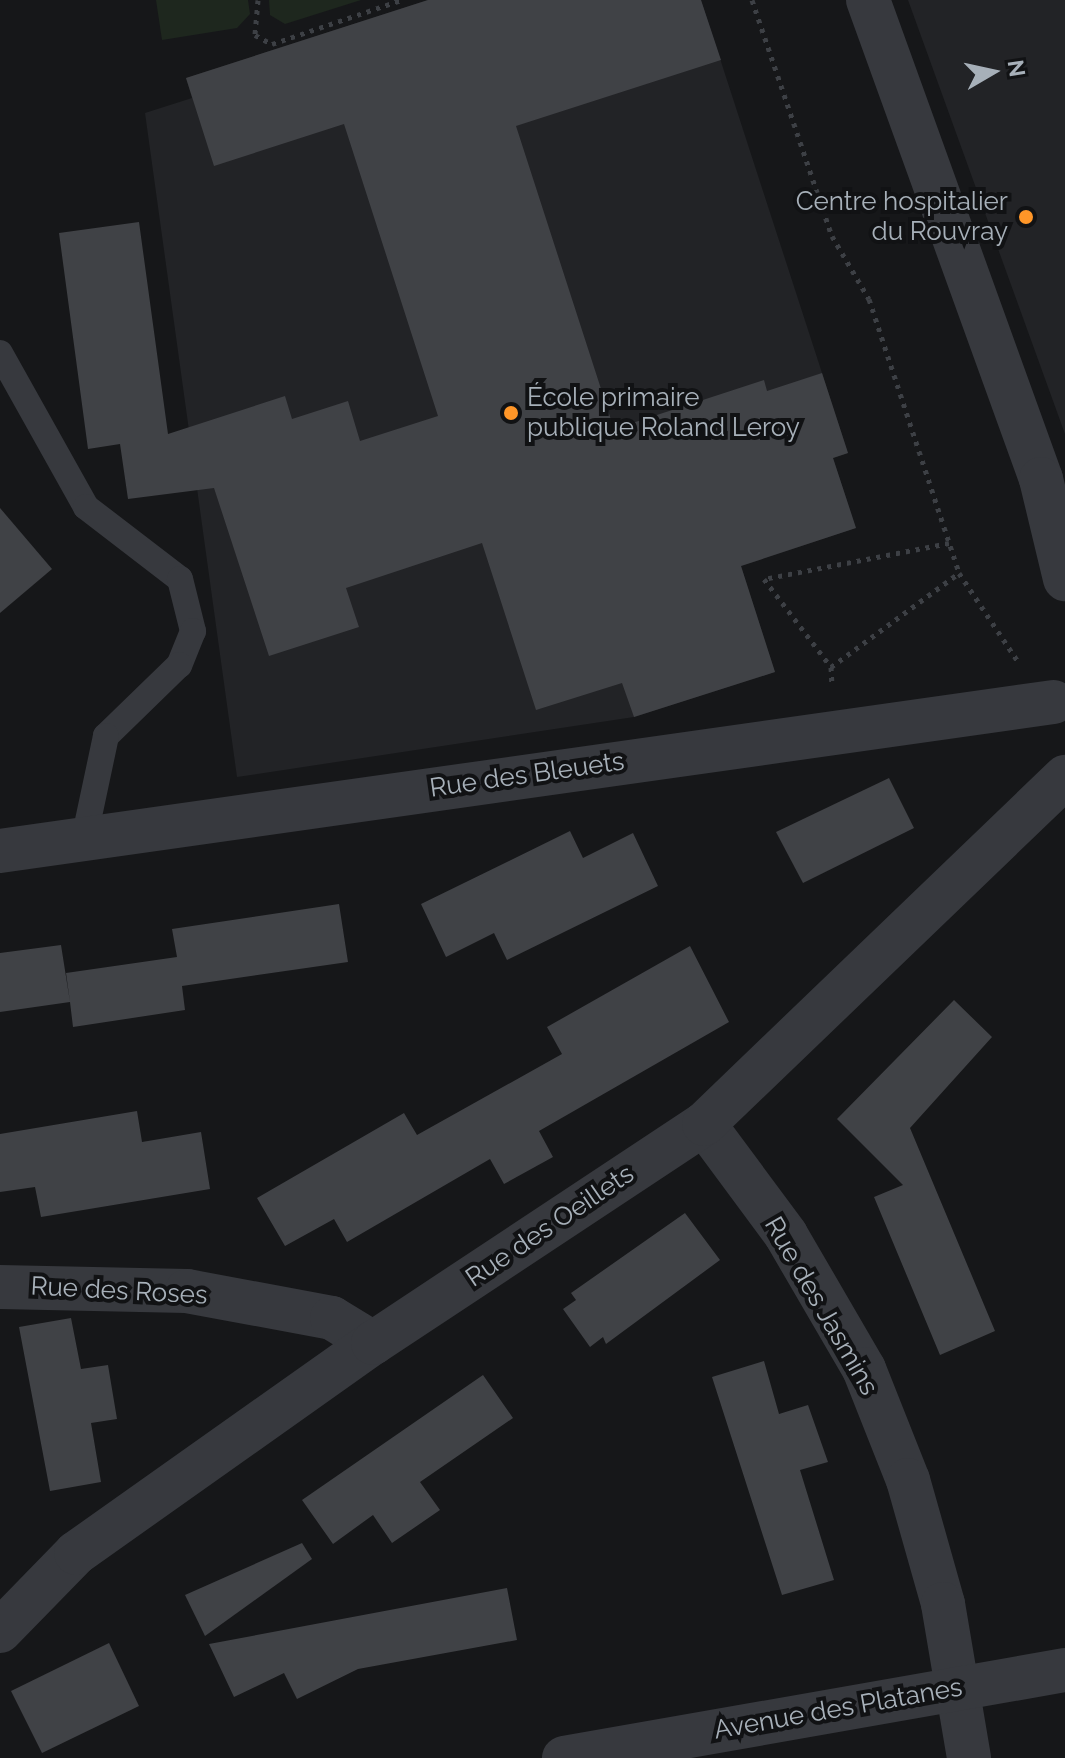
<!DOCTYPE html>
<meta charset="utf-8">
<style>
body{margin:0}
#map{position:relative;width:1065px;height:1758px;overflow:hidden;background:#161719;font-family:Raleway,sans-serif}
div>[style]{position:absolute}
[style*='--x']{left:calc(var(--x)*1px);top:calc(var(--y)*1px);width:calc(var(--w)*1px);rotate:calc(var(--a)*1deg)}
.built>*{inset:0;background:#222326}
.green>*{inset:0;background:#1e271e}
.building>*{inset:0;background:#404246}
.path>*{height:5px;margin-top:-2.5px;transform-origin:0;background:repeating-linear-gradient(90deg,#3d4045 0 4px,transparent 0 10px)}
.lane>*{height:26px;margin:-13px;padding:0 13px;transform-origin:13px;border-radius:13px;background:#37393e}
.street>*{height:44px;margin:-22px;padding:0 22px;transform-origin:22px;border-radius:22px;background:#37393e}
.dots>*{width:22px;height:22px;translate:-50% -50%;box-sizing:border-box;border:4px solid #111214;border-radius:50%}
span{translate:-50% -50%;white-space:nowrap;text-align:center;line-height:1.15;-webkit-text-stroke:8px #111214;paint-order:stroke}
.poi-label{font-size:26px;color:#a7b0b9}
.right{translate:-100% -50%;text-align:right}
.left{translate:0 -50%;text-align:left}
.street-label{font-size:26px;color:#a7b0b9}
.north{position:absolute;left:953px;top:32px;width:80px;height:80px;-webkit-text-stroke:6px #111214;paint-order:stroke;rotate:81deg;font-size:22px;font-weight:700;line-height:32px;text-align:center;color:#a7b0b9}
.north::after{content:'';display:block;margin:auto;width:28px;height:36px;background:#a7b0b9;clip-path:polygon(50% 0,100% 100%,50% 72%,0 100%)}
</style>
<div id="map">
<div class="built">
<i style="clip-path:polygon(428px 0,701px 0,848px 453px,833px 458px,856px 528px,741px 566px,775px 672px,634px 717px,237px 777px,145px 113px,192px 98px,186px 78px)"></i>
<i style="clip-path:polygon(908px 0,1065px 0,1065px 434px)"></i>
</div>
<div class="green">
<i style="clip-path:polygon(156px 0,248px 0,250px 14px,237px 28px,162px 40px)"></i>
<i style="clip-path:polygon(269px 0,361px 0,285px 24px,270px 15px)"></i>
</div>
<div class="building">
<i style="clip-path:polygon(428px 0,701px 0,721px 60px,516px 126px,614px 429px,764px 380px,767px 391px,822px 373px,848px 453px,833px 458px,856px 528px,741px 566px,775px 672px,634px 717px,622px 683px,536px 710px,482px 543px,346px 588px,359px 627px,269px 656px,214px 488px,128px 499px,120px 444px,88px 449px,59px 233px,139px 222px,168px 434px,285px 396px,292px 419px,348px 401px,360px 441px,438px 416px,344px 124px,214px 166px,186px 78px)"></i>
<i style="clip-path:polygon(0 508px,52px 569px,0 613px)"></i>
<i style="clip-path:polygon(889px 778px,914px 828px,803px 883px,776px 832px)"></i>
<i style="clip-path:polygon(570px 831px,583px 858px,633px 833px,658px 886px,507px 960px,494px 933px,446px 957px,421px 904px)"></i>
<i style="clip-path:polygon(339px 904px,348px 962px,182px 986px,185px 1010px,73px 1027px,70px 1002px,0 1012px,0 953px,61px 945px,70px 1002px,66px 973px,177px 957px,172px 929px)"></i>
<i style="clip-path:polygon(690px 946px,729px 1022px,539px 1131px,553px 1157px,504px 1184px,490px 1159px,347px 1242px,334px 1219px,285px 1246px,257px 1198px,404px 1113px,417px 1135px,562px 1054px,547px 1027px)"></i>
<i style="clip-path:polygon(954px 1000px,992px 1037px,910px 1128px,995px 1331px,940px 1355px,874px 1197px,903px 1185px,837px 1119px)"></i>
<i style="clip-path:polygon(137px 1111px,142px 1142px,201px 1132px,210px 1189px,41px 1217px,35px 1187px,0 1192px,0 1134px)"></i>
<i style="clip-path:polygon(685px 1213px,720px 1260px,606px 1344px,603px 1337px,590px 1347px,563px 1309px,576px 1300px,571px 1293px)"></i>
<i style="clip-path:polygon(71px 1318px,81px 1369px,108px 1365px,117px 1419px,91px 1423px,101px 1482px,50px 1491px,19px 1327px)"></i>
<i style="clip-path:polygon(764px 1361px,779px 1414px,808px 1405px,828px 1462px,800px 1470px,834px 1580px,782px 1595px,712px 1377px)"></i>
<i style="clip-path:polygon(483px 1375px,513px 1418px,420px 1482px,440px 1510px,392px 1543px,373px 1515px,333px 1544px,302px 1500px)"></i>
<i style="clip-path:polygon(302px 1543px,312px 1559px,205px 1636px,185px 1595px)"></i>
<i style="clip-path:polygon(507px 1588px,517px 1640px,358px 1669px,297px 1699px,284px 1673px,234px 1697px,209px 1644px)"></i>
<i style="clip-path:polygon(109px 1643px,139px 1706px,42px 1753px,11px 1691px)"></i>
</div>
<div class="path">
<i style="--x:258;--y:0;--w:35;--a:95"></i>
<i style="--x:255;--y:35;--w:19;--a:28"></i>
<i style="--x:272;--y:44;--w:136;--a:-18.8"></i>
<i style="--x:752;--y:0;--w:249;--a:71.3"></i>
<i style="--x:832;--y:236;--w:73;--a:59.6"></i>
<i style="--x:869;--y:299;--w:288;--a:71.8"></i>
<i style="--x:959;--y:573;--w:105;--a:56.3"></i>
<i style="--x:949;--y:543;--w:188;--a:169"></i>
<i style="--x:764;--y:579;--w:111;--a:52.7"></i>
<i style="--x:831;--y:667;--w:159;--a:-36.3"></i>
<i style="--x:831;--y:667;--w:19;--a:87"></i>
</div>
<div class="lane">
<i style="--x:0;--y:353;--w:176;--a:60.8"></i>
<i style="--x:86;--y:507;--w:118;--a:37.5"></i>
<i style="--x:180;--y:579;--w:54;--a:76"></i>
<i style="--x:193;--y:631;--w:37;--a:112"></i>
<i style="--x:179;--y:665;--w:102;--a:135.8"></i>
<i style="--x:106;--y:736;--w:101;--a:102"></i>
</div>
<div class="street">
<i style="--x:868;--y:0;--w:509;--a:70.14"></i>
<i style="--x:1041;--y:479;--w:103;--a:76.5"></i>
<i style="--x:0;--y:851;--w:1064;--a:-8.05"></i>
<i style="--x:704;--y:1124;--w:138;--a:53.5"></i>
<i style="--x:786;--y:1235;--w:155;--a:59.8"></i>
<i style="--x:864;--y:1369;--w:119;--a:68.4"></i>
<i style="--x:908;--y:1480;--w:129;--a:74.2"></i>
<i style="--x:943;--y:1604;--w:156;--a:80.4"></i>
<i style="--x:0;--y:1287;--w:187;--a:1.2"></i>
<i style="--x:187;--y:1291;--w:147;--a:10.5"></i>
<i style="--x:332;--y:1318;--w:48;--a:31.4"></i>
<i style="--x:0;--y:1631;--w:109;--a:-45.7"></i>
<i style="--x:76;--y:1553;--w:364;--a:-35.3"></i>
<i style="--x:373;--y:1343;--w:397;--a:-33.5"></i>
<i style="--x:704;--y:1124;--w:501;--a:-43.87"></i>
<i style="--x:564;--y:1758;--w:509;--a:-9.96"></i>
</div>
<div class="dots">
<i style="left:1026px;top:217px;background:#ff9628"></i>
<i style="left:511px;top:413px;background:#ff9628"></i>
</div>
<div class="poi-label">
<span class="right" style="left:1008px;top:217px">Centre hospitalier<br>du Rouvray</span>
<span class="left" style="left:527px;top:413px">École primaire<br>publique Roland Leroy</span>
</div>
<div class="street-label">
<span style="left:527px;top:775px;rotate:-8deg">Rue des Bleuets</span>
<span style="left:550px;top:1226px;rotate:-34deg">Rue des Oeillets</span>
<span style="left:119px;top:1291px;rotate:3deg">Rue des Roses</span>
<span style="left:821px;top:1306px;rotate:60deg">Rue des Jasmins</span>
<span style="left:838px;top:1709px;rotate:-10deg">Avenue des Platanes</span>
</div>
<div class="north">N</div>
</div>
